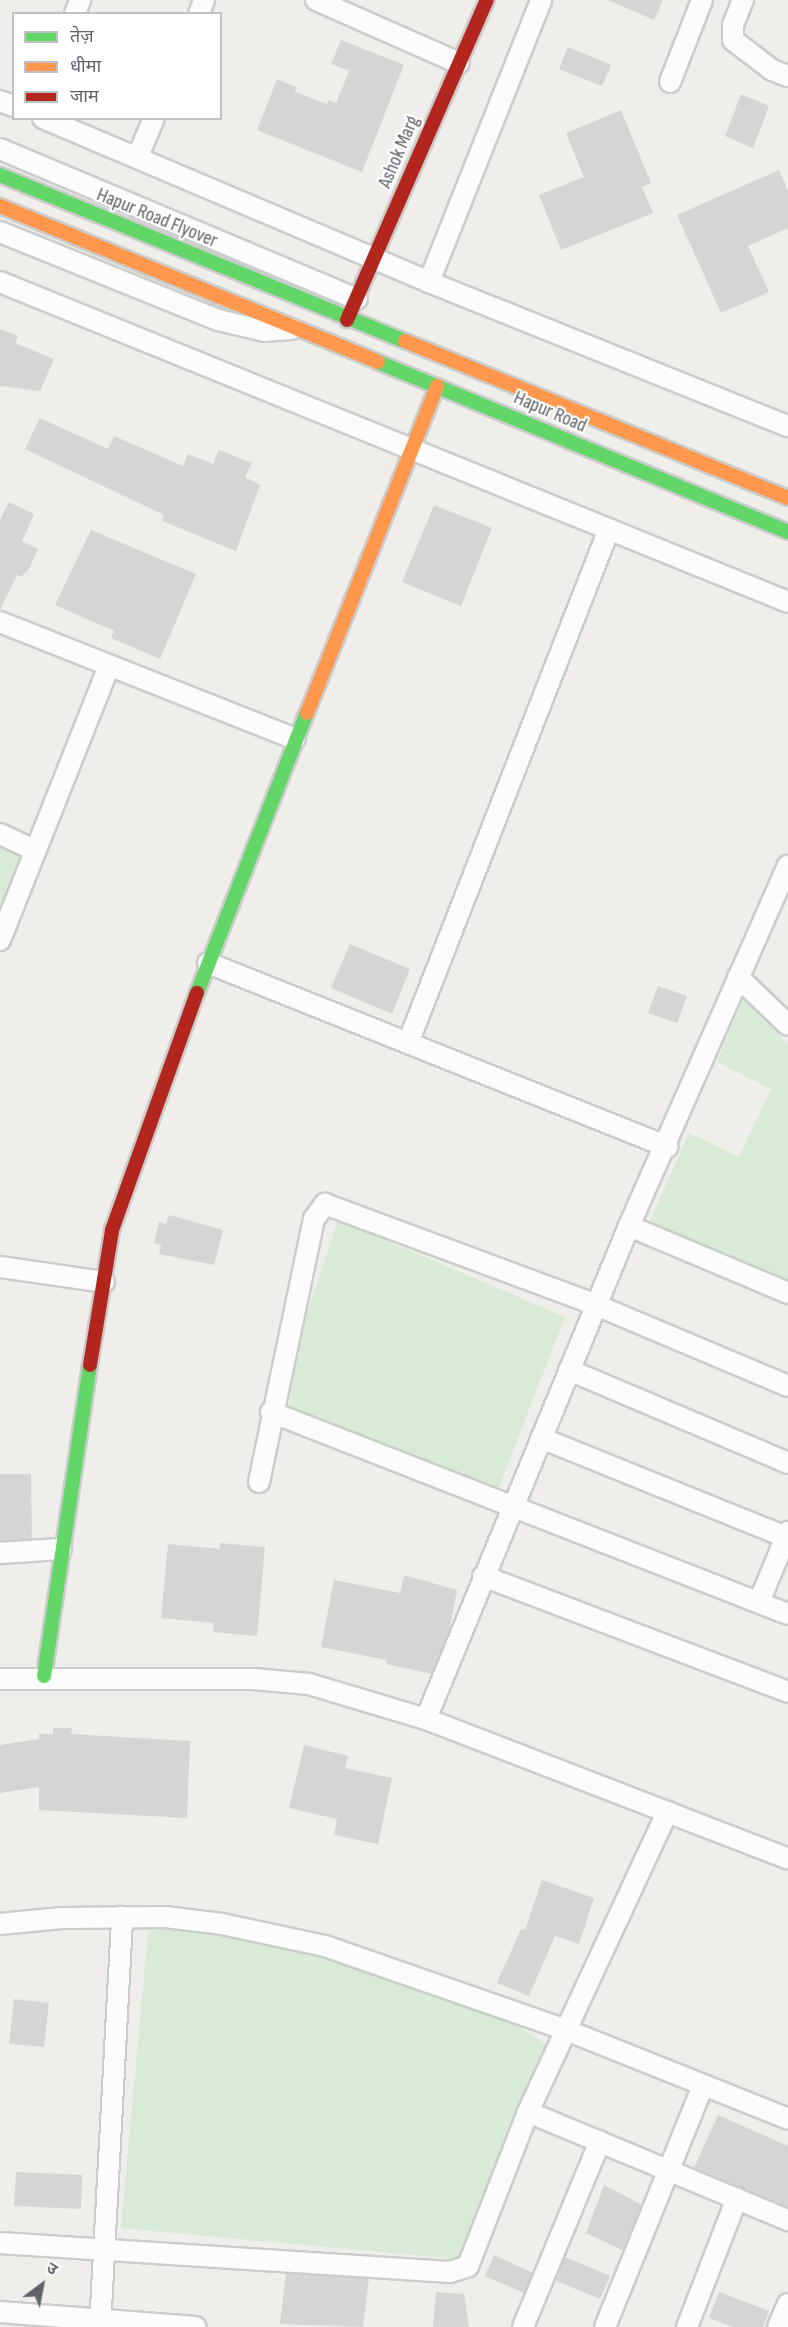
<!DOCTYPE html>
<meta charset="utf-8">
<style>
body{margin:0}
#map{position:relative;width:788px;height:2327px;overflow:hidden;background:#efeeea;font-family:"Sofia Sans Condensed","Noto Sans Devanagari",sans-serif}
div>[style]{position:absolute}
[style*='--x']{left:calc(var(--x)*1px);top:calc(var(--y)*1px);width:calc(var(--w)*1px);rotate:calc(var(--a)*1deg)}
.green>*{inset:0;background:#d8ebd6}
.building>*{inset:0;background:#d6d5d3}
.roads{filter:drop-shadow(2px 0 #cbcccc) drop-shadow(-2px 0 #cbcccc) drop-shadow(0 2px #cbcccc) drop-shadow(0 -2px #cbcccc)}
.street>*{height:20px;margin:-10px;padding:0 10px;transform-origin:10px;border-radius:10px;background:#fdfcfc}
.fast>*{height:14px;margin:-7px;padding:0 7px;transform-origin:7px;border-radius:7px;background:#63d668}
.slow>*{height:14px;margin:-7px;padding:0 7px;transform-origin:7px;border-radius:7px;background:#ff974d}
.jam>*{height:14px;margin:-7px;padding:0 7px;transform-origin:7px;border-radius:7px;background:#b3261e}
span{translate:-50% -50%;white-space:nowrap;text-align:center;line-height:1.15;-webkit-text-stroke:4.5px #fff;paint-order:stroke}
.street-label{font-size:20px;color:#5f6368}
.legend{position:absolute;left:12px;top:12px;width:210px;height:108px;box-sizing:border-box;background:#fff;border:2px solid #bfc1c3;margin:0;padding:8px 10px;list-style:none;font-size:18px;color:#5f6368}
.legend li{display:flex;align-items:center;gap:12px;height:30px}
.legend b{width:30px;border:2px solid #bfc1c3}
.north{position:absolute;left:12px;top:2255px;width:60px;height:60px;-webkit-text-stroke:4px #fff;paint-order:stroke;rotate:32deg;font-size:16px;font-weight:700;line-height:24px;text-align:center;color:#5f6368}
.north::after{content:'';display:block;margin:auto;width:21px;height:27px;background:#5f6368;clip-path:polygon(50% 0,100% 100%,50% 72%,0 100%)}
</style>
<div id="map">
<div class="green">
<i style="clip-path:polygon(0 846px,24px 856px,0 919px)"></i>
<i style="clip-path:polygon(743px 999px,788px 1044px,788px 1285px,647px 1228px,689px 1133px,739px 1157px,771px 1089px,717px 1062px)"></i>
<i style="clip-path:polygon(338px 1220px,565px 1317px,499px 1487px,288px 1410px,304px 1322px)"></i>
<i style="clip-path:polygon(154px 1925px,325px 1946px,491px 2009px,547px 2045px,458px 2259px,121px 2228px,148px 1933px)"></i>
</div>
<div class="building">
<i style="clip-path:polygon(608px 0,663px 0,654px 20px)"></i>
<i style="clip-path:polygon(341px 40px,404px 65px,362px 172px,257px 130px,277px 79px,296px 87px,295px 92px,327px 104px,329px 100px,336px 103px,349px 71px,331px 64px)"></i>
<i style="clip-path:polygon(568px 47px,611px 65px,602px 86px,559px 69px)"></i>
<i style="clip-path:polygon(741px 94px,769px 106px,753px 148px,725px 136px)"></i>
<i style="clip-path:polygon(621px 110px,651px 183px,642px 187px,653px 213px,561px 250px,539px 195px,584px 177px,566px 133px)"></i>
<i style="clip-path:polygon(779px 170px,788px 191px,788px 228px,748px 246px,769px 292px,721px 313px,677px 215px)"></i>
<i style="clip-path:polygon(0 329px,18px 336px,15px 343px,54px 359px,40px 391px,0 386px)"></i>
<i style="clip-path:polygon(40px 418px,108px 449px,114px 436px,183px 466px,188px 454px,213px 464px,219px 450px,252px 463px,245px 477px,260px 485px,236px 551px,162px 521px,164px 515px,25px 449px)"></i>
<i style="clip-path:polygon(9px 502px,34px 514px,22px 541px,38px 549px,29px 569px,21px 577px,17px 575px,0 610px,0 520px)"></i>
<i style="clip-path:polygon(434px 505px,492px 528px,461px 606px,402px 582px)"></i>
<i style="clip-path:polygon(91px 530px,196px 574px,160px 659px,111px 638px,114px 631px,55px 605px)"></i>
<i style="clip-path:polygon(350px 944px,410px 969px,392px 1014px,331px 988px)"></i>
<i style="clip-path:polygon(658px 986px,687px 996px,677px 1023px,648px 1013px)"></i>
<i style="clip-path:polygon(169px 1215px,223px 1230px,214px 1265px,159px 1254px,161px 1245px,154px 1243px,159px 1222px,166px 1224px)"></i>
<i style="clip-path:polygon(0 1474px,31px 1474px,32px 1539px,0 1540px)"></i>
<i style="clip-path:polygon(220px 1543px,265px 1547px,257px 1636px,213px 1632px,214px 1623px,161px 1618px,168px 1544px,220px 1549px)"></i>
<i style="clip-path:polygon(404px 1575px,457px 1590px,449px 1632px,432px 1674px,386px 1664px,387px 1660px,321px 1647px,334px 1580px,400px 1593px)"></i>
<i style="clip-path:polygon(53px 1728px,72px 1728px,71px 1734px,190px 1741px,187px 1818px,39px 1810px,39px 1787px,0 1793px,0 1745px,39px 1739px,39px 1734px,53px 1734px)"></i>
<i style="clip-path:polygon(304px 1745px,348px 1756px,345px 1768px,392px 1778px,378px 1844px,334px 1835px,337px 1819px,289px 1808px)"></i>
<i style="clip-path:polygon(542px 1880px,594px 1898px,579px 1944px,555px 1936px,529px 1996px,497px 1983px,521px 1929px,525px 1930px)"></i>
<i style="clip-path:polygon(14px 1999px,49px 2003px,44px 2047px,9px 2044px)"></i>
<i style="clip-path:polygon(718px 2115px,788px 2146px,788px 2207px,694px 2168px)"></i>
<i style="clip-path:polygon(16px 2172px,82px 2175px,81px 2209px,14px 2206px)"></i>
<i style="clip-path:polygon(604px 2185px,642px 2205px,622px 2250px,586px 2233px)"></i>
<i style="clip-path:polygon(494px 2255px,533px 2273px,524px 2293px,485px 2276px)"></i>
<i style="clip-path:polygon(565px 2257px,610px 2276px,600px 2299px,556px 2281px)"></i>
<i style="clip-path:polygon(286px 2273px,369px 2279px,363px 2327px,280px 2324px)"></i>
<i style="clip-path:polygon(436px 2292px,464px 2294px,469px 2327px,433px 2327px)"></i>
<i style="clip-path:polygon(719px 2292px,769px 2311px,763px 2327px,733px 2327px,709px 2318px)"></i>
</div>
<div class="roads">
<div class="street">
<i style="--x:316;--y:0;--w:156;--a:23.8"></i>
<i style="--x:743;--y:0;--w:27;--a:112"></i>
<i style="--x:733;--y:25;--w:15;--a:90"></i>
<i style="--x:733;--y:40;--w:49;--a:37.6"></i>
<i style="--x:772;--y:70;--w:17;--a:21"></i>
<i style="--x:75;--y:14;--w:15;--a:-70"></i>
<i style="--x:199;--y:14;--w:15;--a:-70"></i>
<i style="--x:670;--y:82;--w:88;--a:-68.7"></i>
<i style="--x:0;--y:101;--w:15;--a:20"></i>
<i style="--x:43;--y:118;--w:419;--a:23"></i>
<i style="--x:429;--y:282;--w:387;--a:21.9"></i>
<i style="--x:0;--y:149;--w:387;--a:22.8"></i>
<i style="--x:138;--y:156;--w:41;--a:-67.2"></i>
<i style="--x:0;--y:232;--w:235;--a:22"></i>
<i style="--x:218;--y:320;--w:47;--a:13.4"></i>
<i style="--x:264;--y:331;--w:27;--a:-4"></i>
<i style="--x:0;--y:282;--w:850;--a:22.1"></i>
<i style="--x:429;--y:282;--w:303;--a:-68.3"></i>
<i style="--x:0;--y:622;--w:317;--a:21.6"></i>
<i style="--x:0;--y:834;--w:38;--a:25"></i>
<i style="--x:0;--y:940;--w:295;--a:-68.3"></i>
<i style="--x:208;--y:963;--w:495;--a:21.8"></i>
<i style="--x:738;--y:977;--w:69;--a:43.8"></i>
<i style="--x:408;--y:1043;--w:552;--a:-68.64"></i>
<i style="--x:629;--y:1226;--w:173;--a:22.8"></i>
<i style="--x:0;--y:1267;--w:105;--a:8.2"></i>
<i style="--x:569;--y:1370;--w:238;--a:23"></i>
<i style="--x:271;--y:1412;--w:555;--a:21.34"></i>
<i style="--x:541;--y:1438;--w:266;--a:22"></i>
<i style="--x:259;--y:1482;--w:269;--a:-78.2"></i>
<i style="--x:314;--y:1219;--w:19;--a:-54"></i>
<i style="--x:325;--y:1204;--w:289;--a:20.4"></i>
<i style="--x:596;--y:1305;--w:208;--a:22.9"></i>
<i style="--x:0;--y:1553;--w:61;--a:-3.8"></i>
<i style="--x:483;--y:1576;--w:326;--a:20.8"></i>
<i style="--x:759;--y:1602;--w:76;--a:-67.5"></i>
<i style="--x:0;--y:1679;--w:254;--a:0"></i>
<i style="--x:254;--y:1679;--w:55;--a:5.2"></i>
<i style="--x:309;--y:1684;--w:122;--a:16.7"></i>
<i style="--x:426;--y:1719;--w:388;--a:21.1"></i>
<i style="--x:426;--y:1719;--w:533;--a:-67.62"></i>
<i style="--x:629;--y:1226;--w:394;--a:-66.2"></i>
<i style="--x:0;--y:1924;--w:62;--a:-5.5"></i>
<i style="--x:62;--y:1918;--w:103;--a:-0.6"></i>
<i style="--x:165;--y:1917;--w:57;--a:7"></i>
<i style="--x:222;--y:1924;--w:105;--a:12.1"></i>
<i style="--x:325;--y:1946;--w:255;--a:19.2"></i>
<i style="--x:566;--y:2030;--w:239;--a:21.8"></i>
<i style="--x:528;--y:2112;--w:282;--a:22.6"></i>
<i style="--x:0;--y:2243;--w:451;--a:3.7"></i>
<i style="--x:450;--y:2272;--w:19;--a:-18"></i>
<i style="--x:468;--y:2266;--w:165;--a:-68.7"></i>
<i style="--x:528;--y:2112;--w:331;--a:-65.1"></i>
<i style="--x:0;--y:2312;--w:196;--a:4.4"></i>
<i style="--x:100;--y:2327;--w:411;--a:-86.9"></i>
<i style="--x:523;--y:2327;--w:201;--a:-67.5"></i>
<i style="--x:605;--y:2327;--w:260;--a:-67.9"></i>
<i style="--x:687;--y:2327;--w:138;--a:-68.8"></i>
<i style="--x:778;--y:2327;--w:25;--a:-67"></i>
</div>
<div class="fast">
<i style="--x:0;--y:175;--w:438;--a:22.3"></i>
<i style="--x:378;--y:362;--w:444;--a:22.5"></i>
<i style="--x:197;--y:993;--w:301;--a:-68.6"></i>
<i style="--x:44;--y:1676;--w:314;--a:-81.6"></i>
</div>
<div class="slow">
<i style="--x:0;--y:206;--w:409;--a:22.4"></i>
<i style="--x:405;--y:341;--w:414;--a:22.3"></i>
<i style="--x:307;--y:713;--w:352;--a:-68.3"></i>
</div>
<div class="jam">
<i style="--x:347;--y:320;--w:349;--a:-66.4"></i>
<i style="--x:90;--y:1365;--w:137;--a:-80.7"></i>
<i style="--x:112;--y:1230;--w:252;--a:-70.3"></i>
</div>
</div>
<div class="street-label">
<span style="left:399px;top:152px;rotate:-67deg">Ashok Marg</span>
<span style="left:157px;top:218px;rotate:22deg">Hapur Road Flyover</span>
<span style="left:550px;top:412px;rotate:23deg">Hapur Road</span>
</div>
<ul class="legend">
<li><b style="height:8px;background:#63d668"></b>तेज़</li>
<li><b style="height:8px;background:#ff974d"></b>धीमा</li>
<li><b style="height:8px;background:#b3261e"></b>जाम</li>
</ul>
<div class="north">उ</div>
</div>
